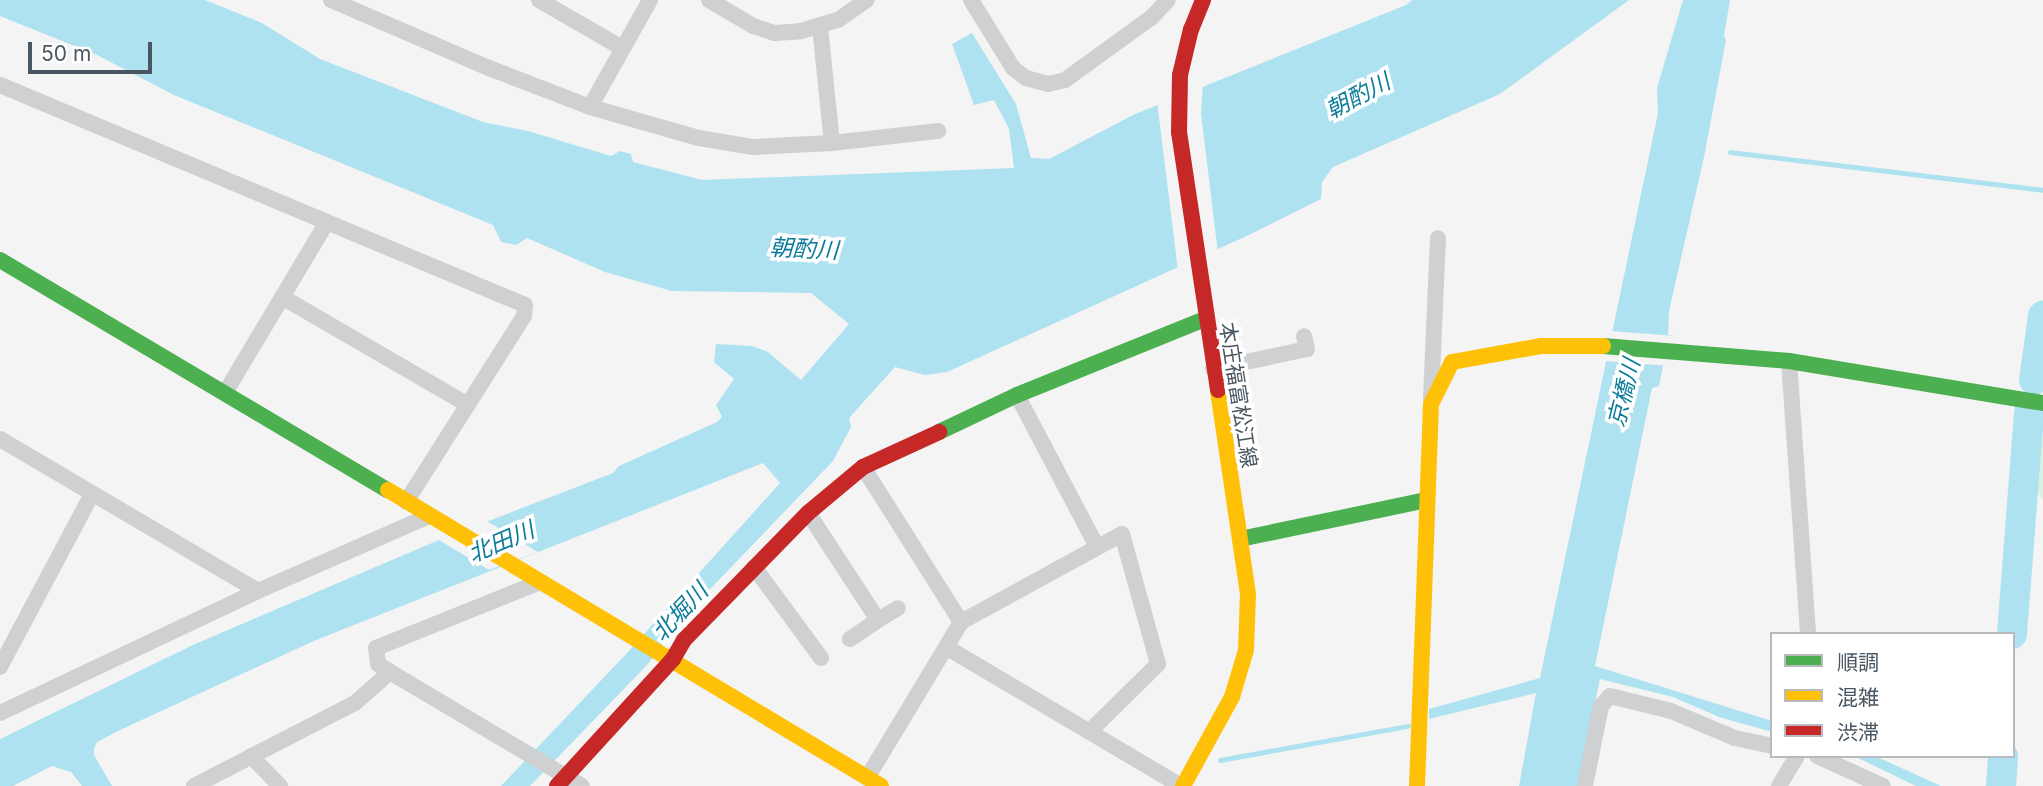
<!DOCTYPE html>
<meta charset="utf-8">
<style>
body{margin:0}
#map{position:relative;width:2043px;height:786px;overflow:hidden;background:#f4f4f4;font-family:Inter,"Noto Sans JP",sans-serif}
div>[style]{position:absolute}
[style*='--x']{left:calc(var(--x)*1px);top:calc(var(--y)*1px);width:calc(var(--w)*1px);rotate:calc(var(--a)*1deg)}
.green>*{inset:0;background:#d9f2e3}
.water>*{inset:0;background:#aee2f0}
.pier>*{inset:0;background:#f4f4f4}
.stream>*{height:5px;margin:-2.5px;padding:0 2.5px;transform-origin:2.5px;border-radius:2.5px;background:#aee2f0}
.river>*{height:30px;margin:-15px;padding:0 15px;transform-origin:15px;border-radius:15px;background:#aee2f0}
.street>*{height:16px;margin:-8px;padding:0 8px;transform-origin:8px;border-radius:8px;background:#ced0d2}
.fast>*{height:16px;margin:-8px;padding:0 8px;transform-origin:8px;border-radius:8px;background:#4caf50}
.slow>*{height:16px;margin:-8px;padding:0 8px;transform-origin:8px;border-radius:8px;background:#ffc107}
.jam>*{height:16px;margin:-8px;padding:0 8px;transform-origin:8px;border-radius:8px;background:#c62828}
span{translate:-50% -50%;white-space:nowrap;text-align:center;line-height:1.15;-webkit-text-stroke:7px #fff;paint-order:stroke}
.street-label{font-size:21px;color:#4a5661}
.water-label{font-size:23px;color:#0c7c9b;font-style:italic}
.legend{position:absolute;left:1770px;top:632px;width:245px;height:126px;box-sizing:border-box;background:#fff;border:2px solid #b7bbc0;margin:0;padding:9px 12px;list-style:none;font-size:21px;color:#4a5661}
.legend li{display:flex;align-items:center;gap:14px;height:35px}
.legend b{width:35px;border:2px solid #b7bbc0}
.scale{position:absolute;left:28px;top:42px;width:124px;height:32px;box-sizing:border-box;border:4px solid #4a5661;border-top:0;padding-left:9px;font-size:21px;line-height:24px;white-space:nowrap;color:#4a5661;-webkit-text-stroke:5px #fff;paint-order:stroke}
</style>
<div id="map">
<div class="green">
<i style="clip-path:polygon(2037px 415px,2043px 415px,2043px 500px,2028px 481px)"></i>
</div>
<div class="water">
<i style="clip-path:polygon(0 0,205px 0,262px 23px,320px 59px,483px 122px,528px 131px,611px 156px,620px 151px,631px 154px,633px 162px,702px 180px,1014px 168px,1009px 129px,994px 100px,974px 105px,952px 44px,972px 33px,1016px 104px,1031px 158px,1049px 159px,1133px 115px,1406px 5px,1412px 0,1629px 0,1500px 94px,1333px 167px,1322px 182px,1321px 199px,1251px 234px,947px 372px,925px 375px,895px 367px,849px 418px,851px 427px,833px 461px,691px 609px,647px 665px,530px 786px,501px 786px,627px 653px,780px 483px,763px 463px,316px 640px,120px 730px,97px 742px,94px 749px,94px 755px,112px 786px,82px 786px,71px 772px,52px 766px,13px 786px,0 786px,0 739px,195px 644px,439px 540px,613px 473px,619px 466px,717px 422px,722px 417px,716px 405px,734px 379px,714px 362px,716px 344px,752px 346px,768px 352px,801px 380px,849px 324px,811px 293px,672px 291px,605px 272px,527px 238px,516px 245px,501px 242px,493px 225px,174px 95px,97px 55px,0 16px)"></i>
<i style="clip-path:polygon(1683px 0,1730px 0,1724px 36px,1726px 40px,1704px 157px,1669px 311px,1668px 335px,1675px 336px,1670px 366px,1663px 366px,1659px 386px,1652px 388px,1595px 666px,1772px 721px,1772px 732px,1719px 717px,1673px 697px,1600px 679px,1578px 786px,1519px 786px,1536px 693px,1429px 719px,1429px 709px,1540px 678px,1658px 113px,1657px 88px)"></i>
<i style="clip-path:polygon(1854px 756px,1875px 756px,1941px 786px,1916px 786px)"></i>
</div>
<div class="pier">
<i style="clip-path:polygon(1203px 83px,1201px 114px,1218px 253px,1178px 271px,1157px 101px)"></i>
<i style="clip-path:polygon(1611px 331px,1675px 336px,1670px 366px,1604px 361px)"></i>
<i style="clip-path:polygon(487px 521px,538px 552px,489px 570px,439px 540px)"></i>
</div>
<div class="stream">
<i style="--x:1730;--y:152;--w:315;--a:6.9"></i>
<i style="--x:1220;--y:760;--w:191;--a:-10.3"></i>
</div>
<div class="river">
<i style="--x:2034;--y:380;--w:65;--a:-82"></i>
<i style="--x:2012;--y:634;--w:222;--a:-85.6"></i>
<i style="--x:2001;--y:786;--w:30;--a:-86"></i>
</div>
<div class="street">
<i style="--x:331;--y:0;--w:172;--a:23.3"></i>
<i style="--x:489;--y:68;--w:108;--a:21.1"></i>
<i style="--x:590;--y:107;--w:113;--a:15.9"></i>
<i style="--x:699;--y:138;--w:55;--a:9.5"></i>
<i style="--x:753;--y:147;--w:79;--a:-2.9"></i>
<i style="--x:832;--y:143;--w:118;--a:-95.9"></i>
<i style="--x:539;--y:0;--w:96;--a:30"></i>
<i style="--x:709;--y:0;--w:51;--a:30.6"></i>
<i style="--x:753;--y:26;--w:23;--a:18"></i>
<i style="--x:775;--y:33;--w:26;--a:-4"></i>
<i style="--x:801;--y:31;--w:39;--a:-17"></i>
<i style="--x:838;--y:20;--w:35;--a:-35"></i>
<i style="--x:971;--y:0;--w:80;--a:58.3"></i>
<i style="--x:1013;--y:68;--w:16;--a:38"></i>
<i style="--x:1026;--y:78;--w:23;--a:15"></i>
<i style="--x:1048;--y:84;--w:17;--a:-13"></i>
<i style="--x:1065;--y:80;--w:107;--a:-35.9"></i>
<i style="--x:1152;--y:17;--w:23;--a:-47"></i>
<i style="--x:0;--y:85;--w:569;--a:22.74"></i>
<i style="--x:525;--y:305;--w:11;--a:95"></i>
<i style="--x:524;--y:316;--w:220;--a:122.4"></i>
<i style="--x:590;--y:107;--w:123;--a:-60.7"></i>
<i style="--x:832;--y:143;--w:107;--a:-6.5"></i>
<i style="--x:282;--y:297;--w:215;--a:30.1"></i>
<i style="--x:1789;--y:361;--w:274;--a:86"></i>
<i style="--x:1213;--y:369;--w:96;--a:-12"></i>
<i style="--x:1307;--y:349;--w:13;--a:-103"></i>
<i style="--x:225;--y:393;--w:199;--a:-59.2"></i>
<i style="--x:1017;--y:395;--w:172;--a:62.2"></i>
<i style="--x:1431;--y:398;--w:160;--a:-87.5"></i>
<i style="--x:0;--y:439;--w:299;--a:30.5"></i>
<i style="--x:863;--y:467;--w:183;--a:57.7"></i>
<i style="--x:808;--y:513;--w:128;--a:56.8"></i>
<i style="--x:878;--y:620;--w:34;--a:146"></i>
<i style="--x:754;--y:567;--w:113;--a:53.6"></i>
<i style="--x:878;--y:620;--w:23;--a:-31"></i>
<i style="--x:946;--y:647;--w:273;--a:30.6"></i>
<i style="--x:0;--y:667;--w:196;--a:-62"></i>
<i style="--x:390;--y:672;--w:14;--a:-146"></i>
<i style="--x:378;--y:664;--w:16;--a:-97"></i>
<i style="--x:376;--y:648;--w:177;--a:-21.9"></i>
<i style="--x:0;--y:713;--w:285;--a:-25.3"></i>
<i style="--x:258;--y:591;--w:187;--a:-23.7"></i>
<i style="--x:251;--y:756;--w:42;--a:46"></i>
<i style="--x:1817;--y:756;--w:72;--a:24.4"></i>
<i style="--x:867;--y:778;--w:182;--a:-58.9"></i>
<i style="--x:961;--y:622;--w:183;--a:-28.7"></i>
<i style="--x:1122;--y:534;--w:135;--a:74.5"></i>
<i style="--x:1158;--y:664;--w:94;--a:135.4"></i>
<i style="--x:194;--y:786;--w:181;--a:-27.3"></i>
<i style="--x:355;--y:703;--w:47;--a:-41.5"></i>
<i style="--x:390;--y:672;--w:223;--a:30.7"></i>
<i style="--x:1585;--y:786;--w:82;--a:-78.7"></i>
<i style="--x:1601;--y:706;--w:13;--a:-48"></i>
<i style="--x:1610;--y:696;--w:63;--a:13.8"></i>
<i style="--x:1671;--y:711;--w:69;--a:22.9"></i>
<i style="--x:1735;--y:738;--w:38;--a:12"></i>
<i style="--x:1779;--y:786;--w:35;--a:-59"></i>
</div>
<div class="fast">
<i style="--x:0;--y:260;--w:451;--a:30.7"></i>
<i style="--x:1603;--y:346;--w:187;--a:4.6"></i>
<i style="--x:1789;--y:361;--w:257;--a:9.4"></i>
<i style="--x:939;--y:432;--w:86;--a:-25.4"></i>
<i style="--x:1017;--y:395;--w:203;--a:-22"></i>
<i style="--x:1240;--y:539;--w:191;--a:-11.8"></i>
</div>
<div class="slow">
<i style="--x:388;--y:490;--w:575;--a:30.98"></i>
<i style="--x:1183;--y:786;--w:102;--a:-61.2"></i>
<i style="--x:1232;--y:697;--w:49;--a:-73.4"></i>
<i style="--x:1246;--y:650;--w:56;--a:-88"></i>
<i style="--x:1248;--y:594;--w:206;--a:-98.4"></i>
<i style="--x:1417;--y:786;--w:382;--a:-87.9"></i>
<i style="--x:1431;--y:404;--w:47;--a:-63.4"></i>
<i style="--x:1452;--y:362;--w:90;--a:-10.2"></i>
<i style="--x:1541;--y:346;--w:62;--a:0"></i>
</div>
<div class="jam">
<i style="--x:1203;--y:0;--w:31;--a:112"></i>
<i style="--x:1191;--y:29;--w:47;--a:103.4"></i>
<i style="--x:1180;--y:75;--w:57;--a:91"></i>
<i style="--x:1179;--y:132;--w:261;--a:81.4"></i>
<i style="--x:557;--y:786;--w:172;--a:-47.6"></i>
<i style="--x:673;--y:659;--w:22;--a:-60"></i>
<i style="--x:684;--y:640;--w:177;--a:-45.7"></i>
<i style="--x:808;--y:513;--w:72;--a:-39.9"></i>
<i style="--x:863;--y:467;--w:84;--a:-24.7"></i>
</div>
<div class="street-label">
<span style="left:1238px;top:395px;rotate:81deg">本庄福富松江線</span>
</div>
<div class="water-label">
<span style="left:1358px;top:96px;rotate:-28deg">朝酌川</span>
<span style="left:804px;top:249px;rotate:3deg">朝酌川</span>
<span style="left:1624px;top:393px;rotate:-76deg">京橋川</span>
<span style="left:501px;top:542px;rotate:-23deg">北田川</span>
<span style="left:680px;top:612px;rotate:-47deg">北堀川</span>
</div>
<ul class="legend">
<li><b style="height:9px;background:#4caf50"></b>順調</li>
<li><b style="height:9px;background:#ffc107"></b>混雑</li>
<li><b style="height:9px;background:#c62828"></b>渋滞</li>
</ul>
<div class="scale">50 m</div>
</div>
